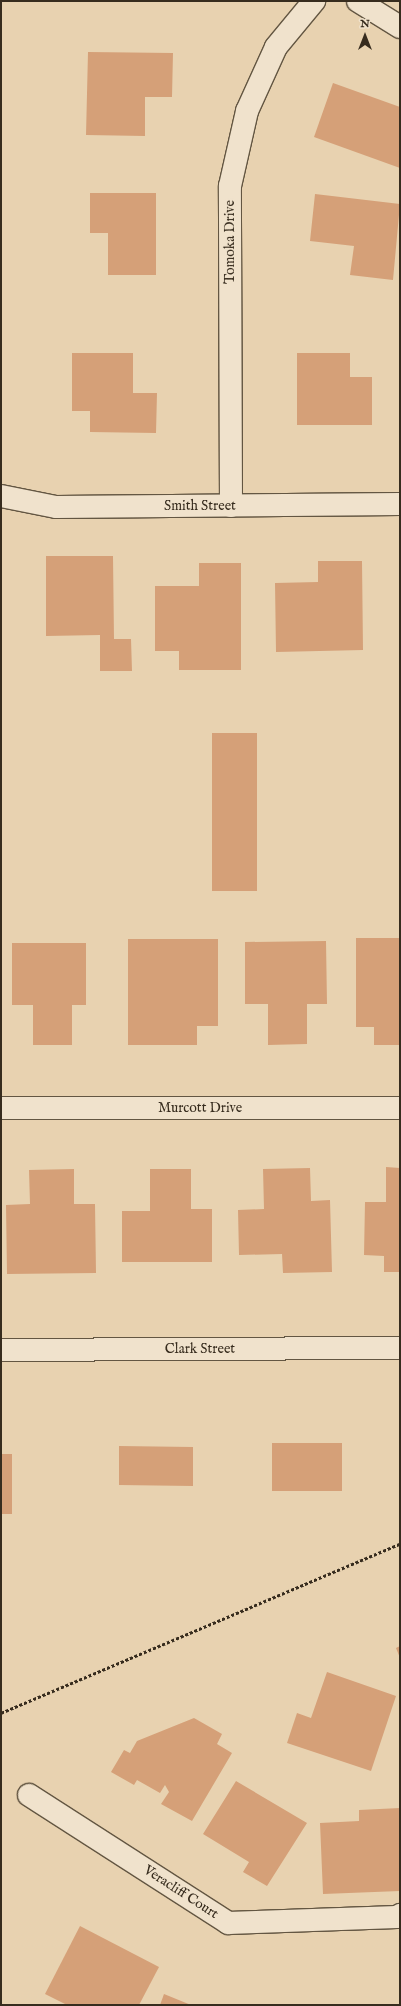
<!DOCTYPE html>
<style>
body{margin:0}
#map{position:relative;width:401px;height:2006px;overflow:hidden;background:#e8d2b0;font-family:"IM FELL English",serif}
div>[style]{position:absolute}
[style*='--x']{left:calc(var(--x)*1px);top:calc(var(--y)*1px);width:calc(var(--w)*1px);rotate:calc(var(--a)*1deg)}
.building>*{inset:0;background:#d5a078}
.path>*{height:2.5px;margin-top:-1.25px;transform-origin:0;background:repeating-linear-gradient(90deg,#372c1e 0 3px,transparent 0 5px)}
.roads{filter:drop-shadow(1px 0 #635642) drop-shadow(-1px 0 #635642) drop-shadow(0 1px #635642) drop-shadow(0 -1px #635642)}
.minor>*{height:22px;margin:-11px;padding:0 11px;transform-origin:11px;border-radius:11px;background:#f0e2cc}
span{translate:-50% -50%;white-space:nowrap;text-align:center;line-height:1.15;-webkit-text-stroke:3px #f0e2cc;paint-order:stroke}
.street-label{font-size:14px;color:#372c1e}
.frame{position:absolute;inset:0;border:2px solid #372c1e;pointer-events:none}
.north{position:absolute;left:345px;top:16px;width:40px;height:40px;-webkit-text-stroke:3px #f0e2cc;paint-order:stroke;rotate:0deg;font-size:11px;font-weight:700;line-height:16px;text-align:center;color:#372c1e}
.north::after{content:'';display:block;margin:auto;width:14px;height:18px;background:#372c1e;clip-path:polygon(50% 0,100% 100%,50% 72%,0 100%)}
</style>
<div id="map">
<div class="building">
<i style="clip-path:polygon(88px 52px,173px 53px,172px 97px,145px 97px,145px 136px,86px 135px)"></i>
<i style="clip-path:polygon(333px 83px,400px 107px,400px 168px,314px 137px)"></i>
<i style="clip-path:polygon(90px 193px,156px 193px,156px 275px,108px 275px,108px 233px,90px 233px)"></i>
<i style="clip-path:polygon(315px 194px,400px 204px,393px 280px,350px 275px,354px 246px,310px 241px)"></i>
<i style="clip-path:polygon(72px 353px,133px 353px,133px 393px,157px 393px,156px 433px,90px 432px,90px 411px,72px 411px)"></i>
<i style="clip-path:polygon(297px 353px,350px 353px,350px 377px,372px 377px,372px 425px,297px 425px)"></i>
<i style="clip-path:polygon(46px 556px,113px 556px,114px 639px,131px 639px,132px 671px,100px 671px,100px 635px,46px 636px)"></i>
<i style="clip-path:polygon(318px 561px,362px 561px,363px 650px,276px 652px,275px 583px,318px 582px)"></i>
<i style="clip-path:polygon(199px 563px,241px 563px,241px 670px,179px 670px,179px 651px,155px 651px,155px 586px,199px 586px)"></i>
<i style="clip-path:polygon(212px 733px,257px 733px,257px 891px,212px 891px)"></i>
<i style="clip-path:polygon(356px 938px,400px 938px,400px 1045px,374px 1045px,374px 1027px,356px 1027px)"></i>
<i style="clip-path:polygon(128px 939px,218px 939px,218px 1026px,197px 1026px,197px 1045px,128px 1045px)"></i>
<i style="clip-path:polygon(326px 941px,327px 1004px,307px 1004px,307px 1044px,268px 1045px,268px 1004px,245px 1004px,245px 942px)"></i>
<i style="clip-path:polygon(12px 943px,86px 943px,86px 1005px,72px 1005px,72px 1045px,33px 1045px,33px 1005px,12px 1005px)"></i>
<i style="clip-path:polygon(386px 1167px,400px 1168px,400px 1272px,384px 1272px,384px 1256px,364px 1255px,365px 1202px,386px 1202px)"></i>
<i style="clip-path:polygon(310px 1168px,311px 1201px,330px 1200px,332px 1272px,283px 1273px,282px 1254px,239px 1255px,238px 1210px,264px 1209px,263px 1169px)"></i>
<i style="clip-path:polygon(74px 1169px,74px 1204px,95px 1204px,96px 1273px,7px 1274px,6px 1205px,30px 1204px,29px 1170px)"></i>
<i style="clip-path:polygon(150px 1169px,191px 1169px,191px 1209px,212px 1209px,212px 1262px,122px 1262px,122px 1211px,150px 1211px)"></i>
<i style="clip-path:polygon(272px 1443px,342px 1443px,342px 1491px,272px 1491px)"></i>
<i style="clip-path:polygon(119px 1446px,193px 1447px,193px 1486px,119px 1485px)"></i>
<i style="clip-path:polygon(1px 1454px,12px 1454px,12px 1514px,1px 1514px)"></i>
<i style="clip-path:polygon(400px 1646px,400px 1658px,396px 1648px)"></i>
<i style="clip-path:polygon(327px 1672px,396px 1696px,371px 1771px,287px 1743px,297px 1713px,311px 1718px)"></i>
<i style="clip-path:polygon(194px 1718px,222px 1734px,217px 1744px,232px 1753px,192px 1821px,161px 1804px,169px 1792px,165px 1785px,160px 1793px,137px 1780px,134px 1785px,111px 1772px,124px 1750px,130px 1753px,137px 1741px)"></i>
<i style="clip-path:polygon(236px 1781px,307px 1823px,267px 1886px,243px 1872px,249px 1862px,203px 1834px)"></i>
<i style="clip-path:polygon(400px 1808px,400px 1891px,323px 1894px,320px 1823px,359px 1821px,359px 1810px)"></i>
<i style="clip-path:polygon(80px 1926px,159px 1967px,139px 2005px,67px 2005px,45px 1994px)"></i>
<i style="clip-path:polygon(164px 1994px,191px 2005px,160px 2005px)"></i>
</div>
<div class="path">
<i style="--x:1;--y:1713;--w:433;--a:-23"></i>
</div>
<div class="roads">
<div class="minor">
<i style="--x:358;--y:1;--w:49;--a:31.8"></i>
<i style="--x:1;--y:496;--w:56;--a:11.3"></i>
<i style="--x:56;--y:507;--w:344;--a:-0.5"></i>
<i style="--x:231;--y:506;--w:320;--a:-90.2"></i>
<i style="--x:230;--y:186;--w:77;--a:-77.2"></i>
<i style="--x:247;--y:111;--w:70;--a:-65.6"></i>
<i style="--x:276;--y:47;--w:60;--a:-50.4"></i>
<i style="--x:1;--y:1108;--w:399;--a:0"></i>
<i style="--x:1;--y:1350;--w:399;--a:-0.3"></i>
<i style="--x:29;--y:1795;--w:237;--a:32.7"></i>
<i style="--x:228;--y:1923;--w:169;--a:-2"></i>
<i style="--x:397;--y:1917;--w:4;--a:-34"></i>
</div>
</div>
<div class="street-label">
<span style="left:230px;top:242px;rotate:-90deg">Tomoka Drive</span>
<span style="left:200px;top:506px">Smith Street</span>
<span style="left:200px;top:1108px">Murcott Drive</span>
<span style="left:200px;top:1349px">Clark Street</span>
<span style="left:181px;top:1892px;rotate:33deg">Veracliff Court</span>
</div>
<div class="frame"></div>
<div class="north">N</div>
</div>
